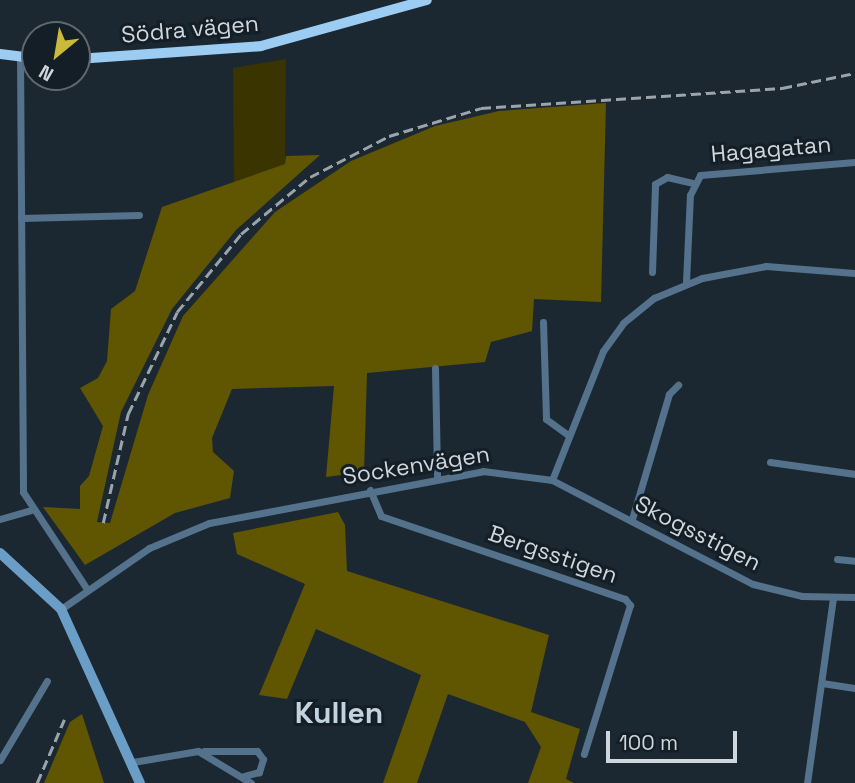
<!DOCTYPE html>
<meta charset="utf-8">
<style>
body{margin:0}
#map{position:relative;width:855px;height:783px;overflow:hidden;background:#1c2831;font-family:"Space Grotesk",sans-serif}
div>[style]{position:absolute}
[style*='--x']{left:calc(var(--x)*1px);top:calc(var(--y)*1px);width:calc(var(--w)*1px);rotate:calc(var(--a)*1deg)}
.green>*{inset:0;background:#3a3401}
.forest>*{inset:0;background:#605500}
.minor>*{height:7px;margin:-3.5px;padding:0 3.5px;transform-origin:3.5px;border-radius:3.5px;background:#54728c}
.secondary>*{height:10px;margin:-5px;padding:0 5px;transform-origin:5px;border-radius:5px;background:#6b9ec6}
.trunk>*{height:10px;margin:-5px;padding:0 5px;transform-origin:5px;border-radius:5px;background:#9cccf2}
.rail>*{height:2.5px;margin-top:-1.25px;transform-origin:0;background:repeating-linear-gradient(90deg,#9ca4ab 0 10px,transparent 0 15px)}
span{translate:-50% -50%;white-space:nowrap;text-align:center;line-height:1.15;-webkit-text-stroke:6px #131e27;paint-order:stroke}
.street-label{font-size:23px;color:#cfd6dc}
.district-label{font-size:30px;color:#c3d2df;font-weight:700}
.north{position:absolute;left:21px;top:21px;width:70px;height:70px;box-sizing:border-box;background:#131e27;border:2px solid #5e686f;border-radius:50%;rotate:210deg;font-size:19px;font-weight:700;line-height:28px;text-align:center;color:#cfd6dc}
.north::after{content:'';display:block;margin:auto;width:24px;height:32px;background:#cbba39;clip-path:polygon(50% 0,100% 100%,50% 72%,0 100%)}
.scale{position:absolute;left:606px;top:731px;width:131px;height:32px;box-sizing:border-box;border:4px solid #cfd6dc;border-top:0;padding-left:9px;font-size:21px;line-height:24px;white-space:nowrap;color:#cfd6dc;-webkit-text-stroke:5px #131e27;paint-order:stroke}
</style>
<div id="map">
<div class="green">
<i style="clip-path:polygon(286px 59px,285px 164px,234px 182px,233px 68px)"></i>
</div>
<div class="forest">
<i style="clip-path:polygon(606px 103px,601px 302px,534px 299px,532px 331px,491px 342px,485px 362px,367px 373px,364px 472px,326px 477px,334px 386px,232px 389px,212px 438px,213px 452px,234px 471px,230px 498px,175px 513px,85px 565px,43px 507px,80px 509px,80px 486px,89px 476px,103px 426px,80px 388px,98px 378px,107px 361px,111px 309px,135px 291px,162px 207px,285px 164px,286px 156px,320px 155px,236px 230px,172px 309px,121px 412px,97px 522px,110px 523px,148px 395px,183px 316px,275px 212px,351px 161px,435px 126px,499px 111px)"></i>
<i style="clip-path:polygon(338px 512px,345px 525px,347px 571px,549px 635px,531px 712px,580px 729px,566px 779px,574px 783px,528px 783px,541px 747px,525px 722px,448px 694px,417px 783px,383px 783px,421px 675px,316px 629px,287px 699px,259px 695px,305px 584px,237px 554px,233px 533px)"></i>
<i style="clip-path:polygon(82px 714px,104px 783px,44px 783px,70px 722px)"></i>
</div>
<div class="minor">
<i style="--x:20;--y:56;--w:436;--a:89.6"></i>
<i style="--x:23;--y:492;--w:116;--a:56.6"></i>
<i style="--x:21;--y:218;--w:118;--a:-1.5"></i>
<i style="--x:652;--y:272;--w:88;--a:-88"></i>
<i style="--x:655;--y:184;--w:14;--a:-30"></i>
<i style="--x:667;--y:177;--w:27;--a:13"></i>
<i style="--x:686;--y:282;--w:87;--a:-87.4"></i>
<i style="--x:690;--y:195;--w:22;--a:-63"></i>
<i style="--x:700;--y:175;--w:156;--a:-4.8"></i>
<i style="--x:543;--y:322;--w:97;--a:88.2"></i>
<i style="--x:546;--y:419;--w:26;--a:36"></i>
<i style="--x:435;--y:368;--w:109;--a:88.9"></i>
<i style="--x:770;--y:462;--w:86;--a:8"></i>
<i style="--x:552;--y:480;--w:139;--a:-68.4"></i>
<i style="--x:603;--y:351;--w:34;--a:-54"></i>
<i style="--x:623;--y:323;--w:40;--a:-39"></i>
<i style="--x:654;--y:298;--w:52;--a:-22.6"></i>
<i style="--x:702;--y:278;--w:65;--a:-10.6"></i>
<i style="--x:766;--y:266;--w:89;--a:4.5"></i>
<i style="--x:370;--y:490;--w:28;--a:67"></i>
<i style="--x:381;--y:516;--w:258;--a:18.8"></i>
<i style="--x:625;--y:599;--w:8;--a:50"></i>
<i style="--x:630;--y:605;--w:156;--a:107.2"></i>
<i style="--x:0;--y:519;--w:32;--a:-16"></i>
<i style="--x:632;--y:519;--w:130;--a:-73.5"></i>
<i style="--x:669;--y:394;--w:13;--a:-45"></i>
<i style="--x:837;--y:559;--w:18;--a:6"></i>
<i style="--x:61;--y:609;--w:107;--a:-34.7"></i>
<i style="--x:149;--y:548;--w:65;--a:-22.6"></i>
<i style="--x:209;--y:523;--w:279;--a:-10.7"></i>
<i style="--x:483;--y:471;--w:70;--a:7.4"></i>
<i style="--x:552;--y:480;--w:226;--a:27.4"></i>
<i style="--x:753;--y:584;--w:50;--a:13.8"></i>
<i style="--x:802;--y:596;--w:53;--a:1.1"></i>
<i style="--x:822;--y:683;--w:33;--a:9"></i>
<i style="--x:204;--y:751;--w:53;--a:0"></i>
<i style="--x:257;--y:751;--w:10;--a:53"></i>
<i style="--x:263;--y:759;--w:14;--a:107"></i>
<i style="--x:259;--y:772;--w:16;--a:165"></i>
<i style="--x:0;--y:760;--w:92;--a:-59.3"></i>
<i style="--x:133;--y:762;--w:66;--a:-9.6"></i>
<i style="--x:198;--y:751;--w:62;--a:31.1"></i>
<i style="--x:807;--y:783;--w:187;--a:-82"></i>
</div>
<div class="secondary">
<i style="--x:0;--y:553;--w:83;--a:42.6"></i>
<i style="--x:61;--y:609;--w:191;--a:65.6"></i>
</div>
<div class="trunk">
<i style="--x:0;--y:54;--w:35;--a:7"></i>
<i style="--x:77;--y:59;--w:184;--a:-4"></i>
<i style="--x:261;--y:46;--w:172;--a:-15.5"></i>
</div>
<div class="rail">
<i style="--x:103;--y:523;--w:112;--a:-77.1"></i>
<i style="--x:128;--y:414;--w:113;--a:-64.3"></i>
<i style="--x:177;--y:312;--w:101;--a:-50.6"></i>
<i style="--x:241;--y:234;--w:89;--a:-39.6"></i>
<i style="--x:310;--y:177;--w:89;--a:-27.4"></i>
<i style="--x:389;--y:136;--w:96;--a:-16.9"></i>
<i style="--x:481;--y:108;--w:302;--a:-3.8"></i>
<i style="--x:782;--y:88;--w:75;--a:-11.6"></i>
<i style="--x:37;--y:783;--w:69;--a:-66.8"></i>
</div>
<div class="street-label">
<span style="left:190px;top:29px;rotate:-5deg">Södra vägen</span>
<span style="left:771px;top:149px;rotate:-5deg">Hagagatan</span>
<span style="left:416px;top:465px;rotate:-9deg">Sockenvägen</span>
<span style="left:698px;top:533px;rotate:27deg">Skogsstigen</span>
<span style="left:553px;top:554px;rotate:19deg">Bergsstigen</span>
</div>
<div class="district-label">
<span style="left:339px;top:713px">Kullen</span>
</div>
<div class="north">N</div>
<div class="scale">100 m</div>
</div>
